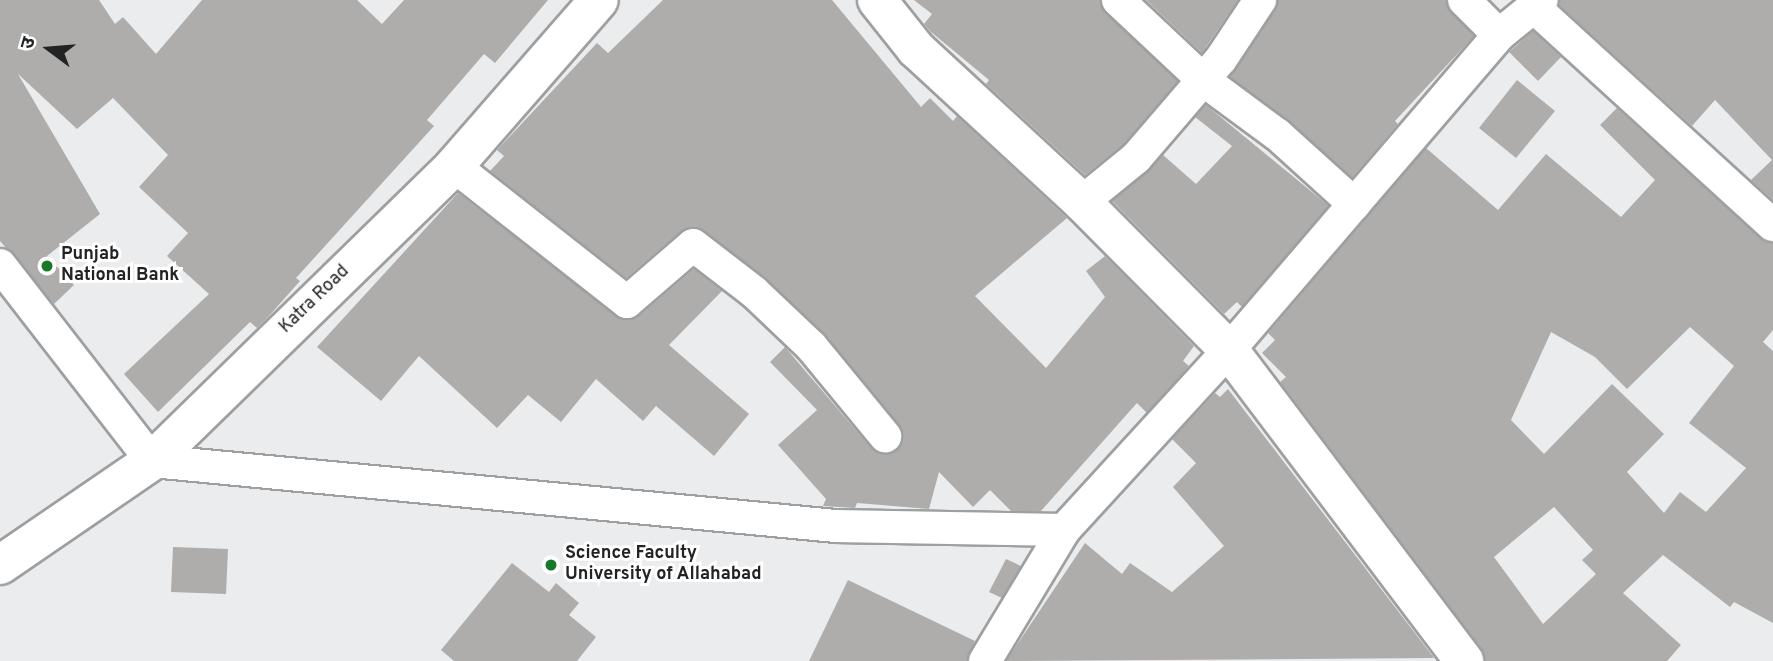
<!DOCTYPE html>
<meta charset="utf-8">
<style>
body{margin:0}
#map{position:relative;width:1773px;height:661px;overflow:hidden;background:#ebeced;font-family:Overpass,"Noto Sans Devanagari",sans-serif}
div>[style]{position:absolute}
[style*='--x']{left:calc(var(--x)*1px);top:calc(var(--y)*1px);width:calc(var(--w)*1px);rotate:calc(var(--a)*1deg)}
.building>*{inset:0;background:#aeadac}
.roads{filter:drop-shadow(2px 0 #9e9fa0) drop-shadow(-2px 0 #9e9fa0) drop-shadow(0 2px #9e9fa0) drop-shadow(0 -2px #9e9fa0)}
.street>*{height:32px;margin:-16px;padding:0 16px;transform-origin:16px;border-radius:16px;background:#fff}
.secondary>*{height:38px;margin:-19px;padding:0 19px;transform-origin:19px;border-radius:19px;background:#fff}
.dots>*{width:19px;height:19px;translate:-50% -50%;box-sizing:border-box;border:4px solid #fff;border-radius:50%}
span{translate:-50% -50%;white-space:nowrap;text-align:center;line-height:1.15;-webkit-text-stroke:6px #fff;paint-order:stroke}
.poi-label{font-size:18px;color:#232323;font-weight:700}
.left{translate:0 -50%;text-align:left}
.street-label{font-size:18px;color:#232323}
.north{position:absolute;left:14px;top:14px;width:70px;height:70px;-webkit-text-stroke:5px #fff;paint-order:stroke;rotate:286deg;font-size:19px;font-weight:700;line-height:28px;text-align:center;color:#232323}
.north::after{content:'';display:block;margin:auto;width:24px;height:32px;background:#232323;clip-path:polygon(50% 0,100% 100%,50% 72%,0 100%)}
</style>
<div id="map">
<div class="building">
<i style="clip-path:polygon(0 0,99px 0,115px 24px,123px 17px,156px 54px,202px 0,357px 0,382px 24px,404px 0,548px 0,495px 63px,484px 54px,427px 120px,434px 126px,296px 278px,300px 281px,269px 316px,257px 328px,250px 322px,158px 412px,124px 374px,209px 294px,167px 256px,188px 233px,139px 187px,168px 155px,113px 98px,77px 129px,18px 74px,100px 214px,47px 256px,74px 285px,54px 304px,0 241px)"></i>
<i style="clip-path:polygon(663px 0,832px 0,921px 107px,930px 98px,953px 121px,957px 116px,1067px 218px,975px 296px,1046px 368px,1105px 297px,1086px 271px,1105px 256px,1194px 346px,1183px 361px,1189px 366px,1147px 413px,1137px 403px,1041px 511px,1011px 511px,990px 490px,973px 507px,939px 472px,929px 509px,857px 503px,855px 508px,823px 506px,826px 499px,778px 445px,817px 410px,770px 362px,785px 347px,871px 448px,889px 454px,902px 443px,903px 434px,824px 333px,704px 230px,681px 231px,626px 278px,490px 171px,504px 156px,497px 150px,597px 43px,608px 53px)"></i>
<i style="clip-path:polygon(914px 0,1100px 0,1105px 13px,1178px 81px,1123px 145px,1085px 175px,986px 84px,989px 80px,931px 32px,924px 24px,932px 14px)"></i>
<i style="clip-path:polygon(1146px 0,1238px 0,1202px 53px)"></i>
<i style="clip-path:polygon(1278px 0,1446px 0,1474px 36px,1395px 121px,1398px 124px,1352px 178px,1230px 77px)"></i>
<i style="clip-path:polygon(1560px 0,1773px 0,1773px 200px,1751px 180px,1772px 160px,1715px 100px,1692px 126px,1559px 5px)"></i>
<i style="clip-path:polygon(1533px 31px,1561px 57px,1538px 81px,1509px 52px)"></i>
<i style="clip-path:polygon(1517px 80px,1555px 111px,1516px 158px,1479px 128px)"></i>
<i style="clip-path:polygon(1206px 105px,1329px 206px,1242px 307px,1237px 302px,1224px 314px,1112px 201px,1163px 155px,1196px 184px,1232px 146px,1195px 117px)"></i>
<i style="clip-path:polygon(evenodd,1617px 108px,1761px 239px,1773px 243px,1773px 330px,1763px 342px,1773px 351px,1773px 623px,1734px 602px,1730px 607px,1663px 555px,1623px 593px,1681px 645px,1667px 661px,1485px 661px,1481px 648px,1280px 382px,1286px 377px,1262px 353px,1275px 340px,1268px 333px,1426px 148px,1498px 210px,1546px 154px,1621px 217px,1655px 180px,1600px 125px,1617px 108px,1690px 327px,1734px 366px,1689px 423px,1746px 468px,1706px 512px,1680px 492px,1664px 513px,1627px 472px,1664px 434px,1612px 384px,1544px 454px,1511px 420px,1551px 332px,1595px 357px,1627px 389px,1690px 327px,1617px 108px,1554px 507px,1593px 550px,1582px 560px,1596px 574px,1543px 624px,1494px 557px,1554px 507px)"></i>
<i style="clip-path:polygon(458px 193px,623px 320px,639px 316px,694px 269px,722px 291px,669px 345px,749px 414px,714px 456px,656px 406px,643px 421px,596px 379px,561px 422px,528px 395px,497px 428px,419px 356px,381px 401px,317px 347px)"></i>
<i style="clip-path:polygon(1228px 389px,1434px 658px,1006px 661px,1085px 543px,1122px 574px,1130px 563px,1172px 592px,1224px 546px,1173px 487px,1196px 463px,1172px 439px,1215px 393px,1220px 397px)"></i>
<i style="clip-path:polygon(173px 547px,228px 549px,226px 594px,171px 592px)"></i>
<i style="clip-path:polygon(1006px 559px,1021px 566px,1002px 598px,989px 592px)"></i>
<i style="clip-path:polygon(512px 563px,549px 592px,556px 583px,579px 603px,569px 615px,596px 637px,577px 661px,454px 661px,441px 650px)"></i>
<i style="clip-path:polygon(848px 580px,975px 641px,967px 661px,809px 661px)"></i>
</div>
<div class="roads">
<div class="street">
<i style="--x:1118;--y:0;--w:115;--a:43.2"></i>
<i style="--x:1202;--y:79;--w:94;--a:36.4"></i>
<i style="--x:1278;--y:135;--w:103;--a:42.2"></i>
<i style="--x:1464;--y:0;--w:49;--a:45"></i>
<i style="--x:1535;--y:8;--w:322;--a:42.4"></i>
<i style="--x:454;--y:166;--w:220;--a:38.2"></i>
<i style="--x:627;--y:302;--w:87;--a:-40.8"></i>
<i style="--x:693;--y:245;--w:77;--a:37.6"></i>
<i style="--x:754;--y:292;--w:79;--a:43.5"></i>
<i style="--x:811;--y:346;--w:117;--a:50.6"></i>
<i style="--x:1082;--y:202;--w:70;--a:-39.2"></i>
<i style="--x:1136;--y:158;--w:130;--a:-49.4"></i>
<i style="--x:1221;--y:59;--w:71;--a:-56.5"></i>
<i style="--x:0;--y:265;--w:248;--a:52.2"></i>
<i style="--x:152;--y:461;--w:687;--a:5.43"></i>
<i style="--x:836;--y:526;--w:228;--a:1"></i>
<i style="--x:985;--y:661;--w:153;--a:-58.9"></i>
<i style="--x:1064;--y:530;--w:244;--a:-47.5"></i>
<i style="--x:1229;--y:350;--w:415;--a:-49.4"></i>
<i style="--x:1499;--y:35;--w:55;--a:-39.1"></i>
</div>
<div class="secondary">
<i style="--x:877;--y:0;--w:63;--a:51.5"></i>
<i style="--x:916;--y:49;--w:226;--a:42.7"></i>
<i style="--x:1082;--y:202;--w:209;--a:45.2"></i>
<i style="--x:1229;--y:350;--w:390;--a:52.9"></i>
<i style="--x:0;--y:565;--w:184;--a:-34.4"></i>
<i style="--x:152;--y:461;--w:422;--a:-44.3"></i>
<i style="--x:454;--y:166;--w:220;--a:-48.9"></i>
</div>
</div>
<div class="dots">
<i style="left:47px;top:266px;background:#177829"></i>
<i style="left:551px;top:565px;background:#177829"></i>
</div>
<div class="poi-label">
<span class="left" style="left:61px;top:266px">Punjab<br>National Bank</span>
<span class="left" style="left:565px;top:565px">Science Faculty<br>University of Allahabad</span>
</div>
<div class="street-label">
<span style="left:315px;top:300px;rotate:-44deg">Katra Road</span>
</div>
<div class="north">उ</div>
</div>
